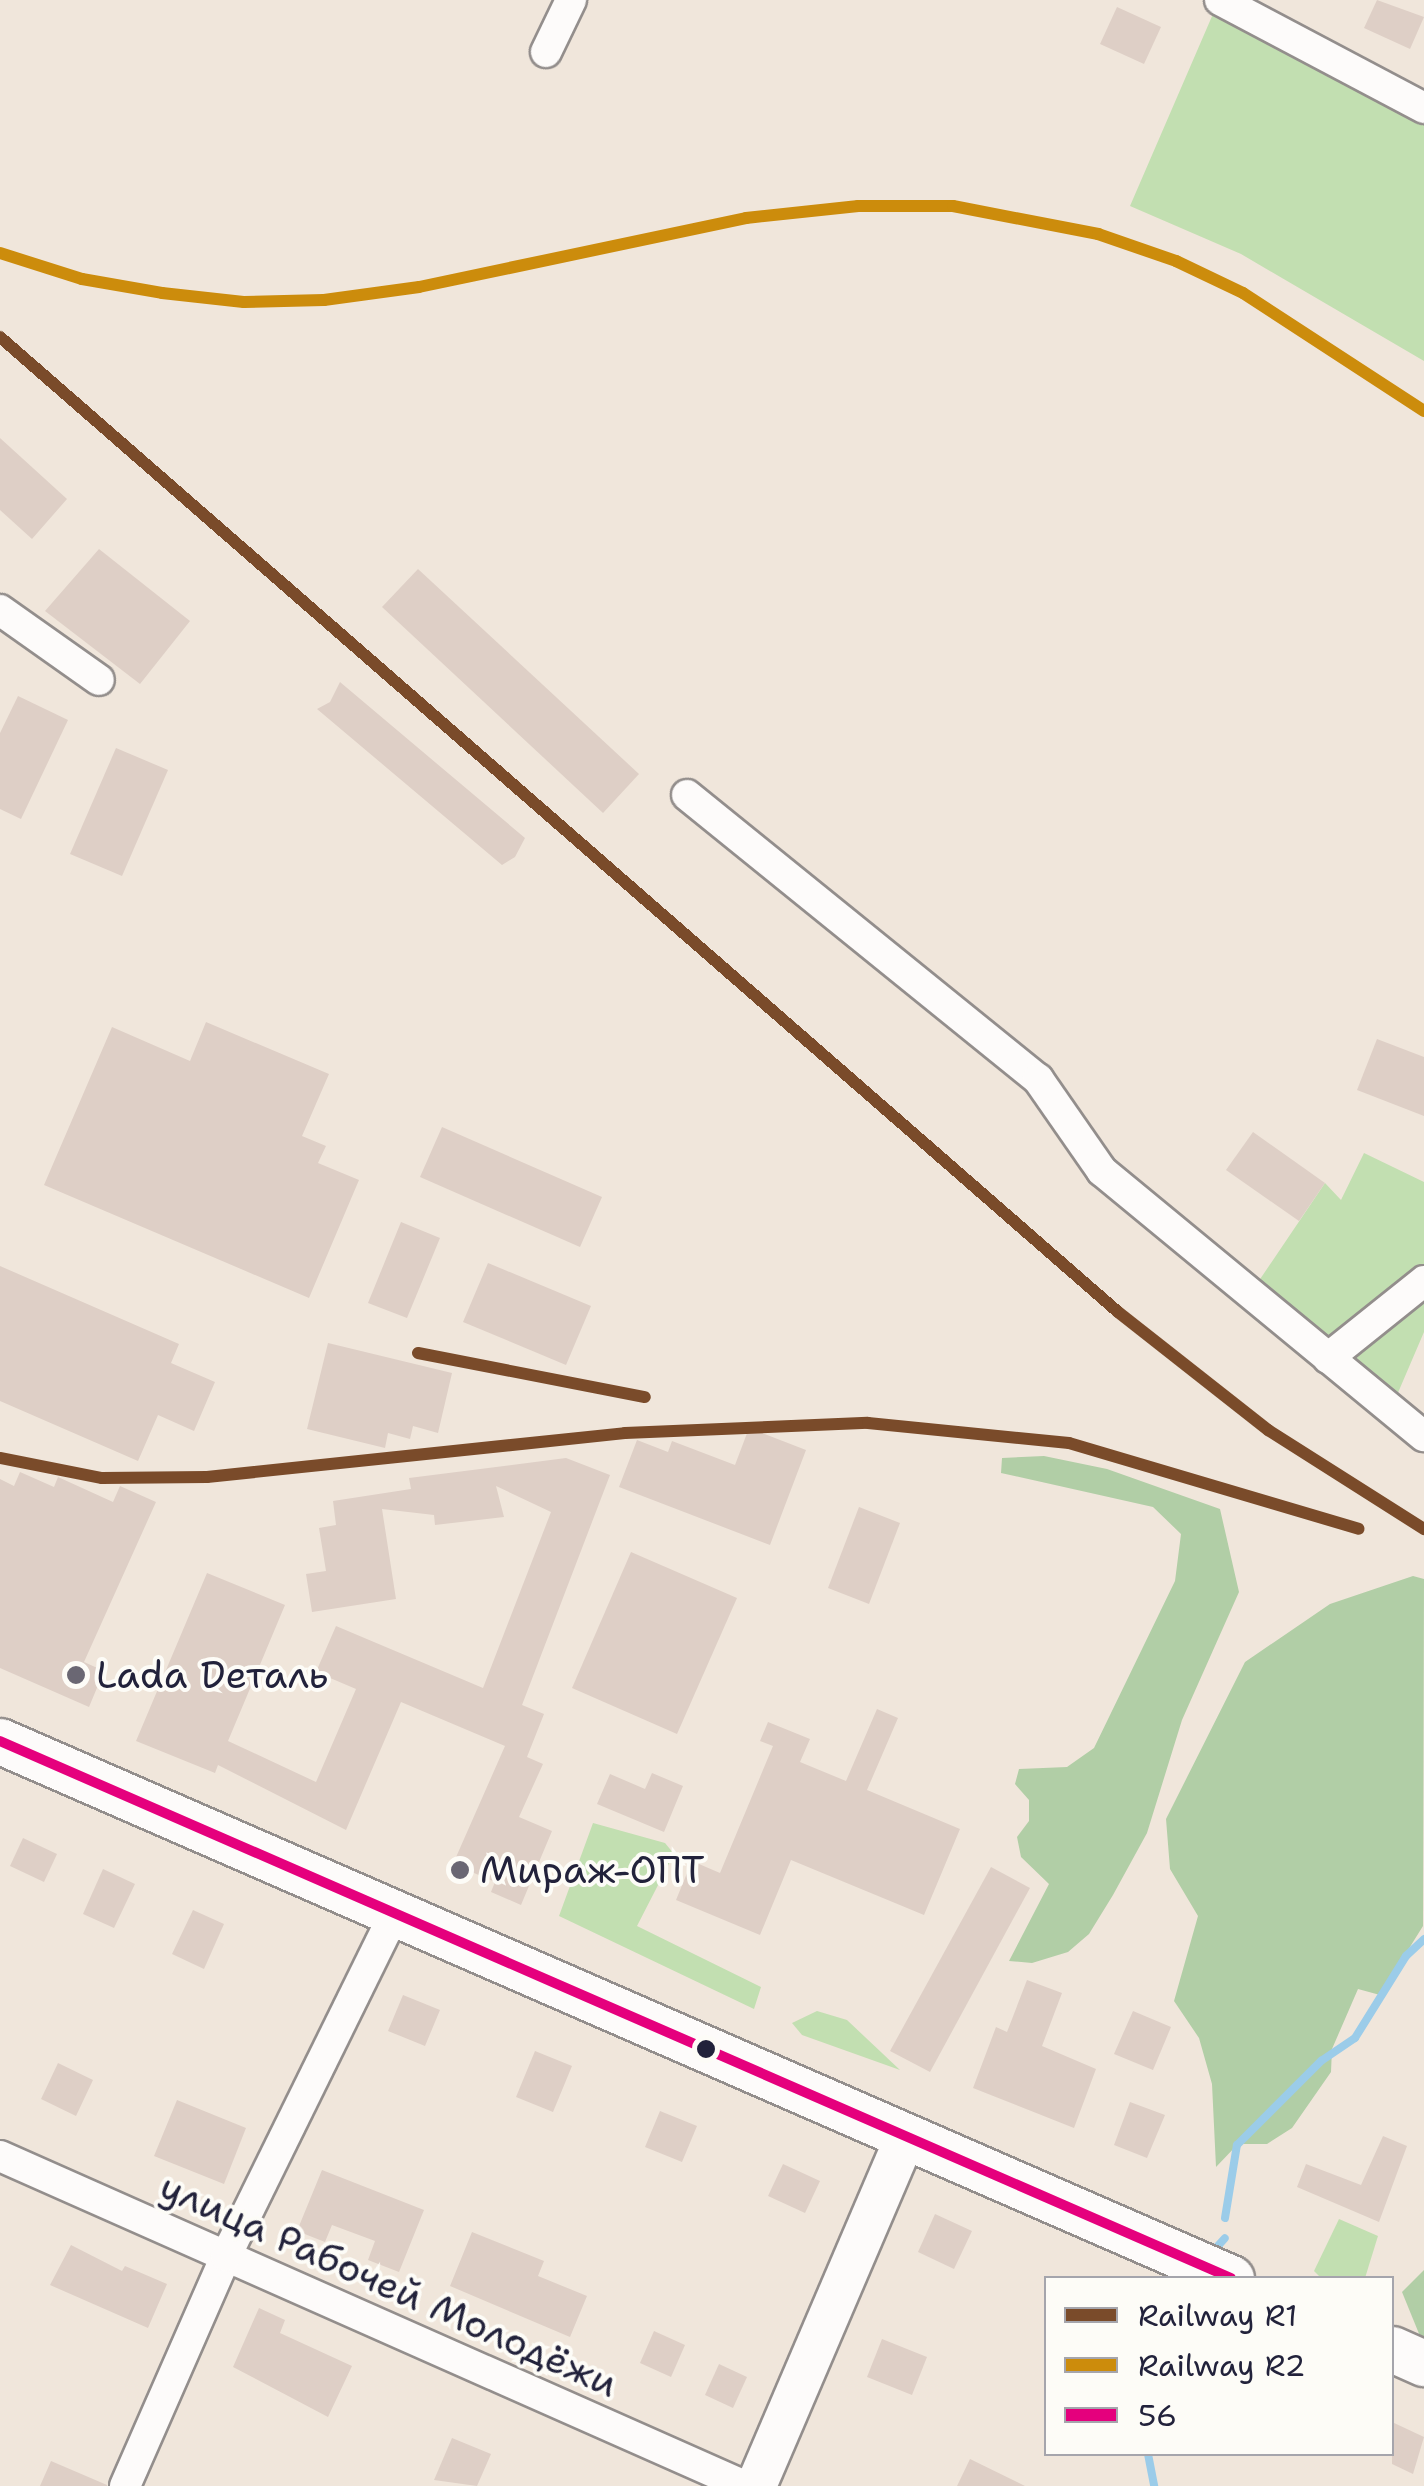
<!DOCTYPE html>
<meta charset="utf-8">
<style>
body{margin:0}
#map{position:relative;width:1424px;height:2486px;overflow:hidden;background:#f0e6db;font-family:"Shantell Sans",sans-serif}
div>[style]{position:absolute}
[style*='--x']{left:calc(var(--x)*1px);top:calc(var(--y)*1px);width:calc(var(--w)*1px);rotate:calc(var(--a)*1deg)}
.green>*{inset:0;background:#c2dfb1}
.forest>*{inset:0;background:#b1cea6}
.stream>*{height:8px;margin:-4px;padding:0 4px;transform-origin:4px;border-radius:4px;background:#9bcce9}
.building>*{inset:0;background:#decfc6}
.roads{filter:drop-shadow(2px 0 #938e8c) drop-shadow(-2px 0 #938e8c) drop-shadow(0 2px #938e8c) drop-shadow(0 -2px #938e8c)}
.street>*{height:30px;margin:-15px;padding:0 15px;transform-origin:15px;border-radius:15px;background:#fdfbfa}
.secondary>*{height:40px;margin:-20px;padding:0 20px;transform-origin:20px;border-radius:20px;background:#fdfbfa}
.primary>*{height:45px;margin:-22.5px;padding:0 22.5px;transform-origin:22.5px;border-radius:22.5px;background:#fdfbfa}
.bus-1>*{height:10px;margin:-5px;padding:0 5px;transform-origin:5px;border-radius:5px;background:#e5007d}
.rail-1>*{height:12px;margin:-6px;padding:0 6px;transform-origin:6px;border-radius:6px;background:#7a4b2a}
.rail-2>*{height:12px;margin:-6px;padding:0 6px;transform-origin:6px;border-radius:6px;background:#cc8c0c}
.dots>*{width:28px;height:28px;translate:-50% -50%;box-sizing:border-box;border:5px solid #fdfcf7;border-radius:50%}
span{translate:-50% -50%;white-space:nowrap;text-align:center;line-height:1.15;-webkit-text-stroke:8px #fdfcf7;paint-order:stroke}
.poi-label{font-size:38px;color:#22223b}
.left{translate:0 -50%;text-align:left}
.street-label{font-size:38px;color:#22223b}
.legend{position:absolute;left:1044px;top:2276px;width:350px;height:180px;box-sizing:border-box;background:#fdfcf7;border:2px solid #a5a5ac;margin:0;padding:12px 18px;list-style:none;font-size:30px;color:#22223b}
.legend li{display:flex;align-items:center;gap:20px;height:50px}
.legend b{width:50px;border:2px solid #a5a5ac}
</style>
<div id="map">
<div class="green">
<i style="clip-path:polygon(1216px 7px,1424px 114px,1424px 361px,1241px 254px,1130px 206px)"></i>
<i style="clip-path:polygon(1364px 1153px,1424px 1182px,1424px 1332px,1391px 1409px,1250px 1294px,1325px 1183px,1341px 1200px)"></i>
<i style="clip-path:polygon(593px 1823px,665px 1843px,674px 1854px,637px 1926px,761px 1987px,754px 2009px,559px 1916px)"></i>
<i style="clip-path:polygon(817px 2011px,847px 2020px,900px 2070px,802px 2035px,792px 2023px)"></i>
<i style="clip-path:polygon(1339px 2219px,1378px 2236px,1365px 2278px,1321px 2278px,1314px 2271px)"></i>
</div>
<div class="forest">
<i style="clip-path:polygon(1044px 1456px,1107px 1469px,1220px 1509px,1239px 1592px,1182px 1720px,1147px 1833px,1113px 1895px,1089px 1934px,1068px 1952px,1032px 1963px,1009px 1961px,1049px 1884px,1021px 1857px,1017px 1837px,1029px 1821px,1029px 1800px,1015px 1784px,1019px 1769px,1067px 1767px,1094px 1748px,1175px 1581px,1181px 1534px,1153px 1507px,1001px 1473px,1002px 1458px)"></i>
<i style="clip-path:polygon(1413px 1576px,1424px 1579px,1423px 1926px,1380px 1995px,1358px 1989px,1332px 2049px,1331px 2072px,1292px 2128px,1267px 2144px,1238px 2144px,1216px 2167px,1212px 2084px,1199px 2038px,1174px 2001px,1198px 1916px,1170px 1869px,1166px 1819px,1245px 1662px,1330px 1604px)"></i>
<i style="clip-path:polygon(1424px 2270px,1424px 2346px,1402px 2292px)"></i>
</div>
<div class="stream">
<i style="--x:1225;--y:2218;--w:74;--a:-80.7"></i>
<i style="--x:1237;--y:2145;--w:119;--a:-45"></i>
<i style="--x:1321;--y:2061;--w:41;--a:-34.1"></i>
<i style="--x:1355;--y:2038;--w:97;--a:-58.1"></i>
<i style="--x:1406;--y:1956;--w:25;--a:-43"></i>
<i style="--x:1216;--y:2248;--w:13;--a:-48"></i>
<i style="--x:1148;--y:2454;--w:33;--a:79"></i>
</div>
<div class="building">
<i style="clip-path:polygon(1377px 0,1424px 17px,1410px 49px,1364px 28px)"></i>
<i style="clip-path:polygon(1117px 7px,1161px 27px,1144px 64px,1100px 44px)"></i>
<i style="clip-path:polygon(0 438px,67px 499px,32px 539px,0 510px)"></i>
<i style="clip-path:polygon(99px 549px,190px 621px,140px 684px,45px 611px)"></i>
<i style="clip-path:polygon(418px 569px,639px 774px,603px 813px,382px 607px)"></i>
<i style="clip-path:polygon(340px 682px,525px 838px,515px 857px,502px 865px,317px 709px,330px 702px)"></i>
<i style="clip-path:polygon(18px 696px,68px 720px,21px 819px,0 809px,0 733px)"></i>
<i style="clip-path:polygon(116px 748px,168px 770px,122px 876px,70px 854px)"></i>
<i style="clip-path:polygon(206px 1022px,329px 1074px,302px 1136px,326px 1146px,318px 1163px,359px 1180px,309px 1298px,44px 1185px,112px 1027px,190px 1061px)"></i>
<i style="clip-path:polygon(1377px 1039px,1424px 1057px,1424px 1116px,1357px 1090px)"></i>
<i style="clip-path:polygon(442px 1127px,602px 1197px,580px 1247px,420px 1177px)"></i>
<i style="clip-path:polygon(1253px 1132px,1325px 1183px,1299px 1221px,1226px 1170px)"></i>
<i style="clip-path:polygon(401px 1222px,440px 1238px,407px 1318px,368px 1303px)"></i>
<i style="clip-path:polygon(488px 1263px,591px 1306px,566px 1365px,463px 1322px)"></i>
<i style="clip-path:polygon(0 1266px,179px 1344px,171px 1363px,215px 1382px,194px 1431px,158px 1415px,138px 1461px,0 1401px)"></i>
<i style="clip-path:polygon(328px 1343px,452px 1373px,438px 1433px,413px 1426px,410px 1439px,388px 1433px,385px 1448px,307px 1429px)"></i>
<i style="clip-path:polygon(749px 1428px,806px 1450px,770px 1545px,619px 1487px,637px 1440px,668px 1452px,672px 1441px,735px 1465px)"></i>
<i style="clip-path:polygon(566px 1458px,610px 1475px,522px 1705px,544px 1714px,527px 1757px,543px 1764px,519px 1817px,552px 1831px,521px 1905px,491px 1892px,495px 1882px,453px 1864px,505px 1746px,401px 1702px,346px 1830px,218px 1765px,215px 1773px,136px 1741px,207px 1573px,285px 1605px,228px 1741px,316px 1782px,356px 1689px,316px 1672px,336px 1626px,483px 1688px,551px 1512px,496px 1486px,504px 1517px,435px 1525px,434px 1515px,382px 1509px,396px 1599px,312px 1612px,306px 1574px,326px 1571px,319px 1528px,336px 1525px,333px 1501px,411px 1489px,409px 1478px)"></i>
<i style="clip-path:polygon(20px 1472px,54px 1487px,58px 1477px,113px 1502px,120px 1486px,156px 1502px,84px 1662px,104px 1671px,89px 1707px,0 1668px,0 1479px,14px 1486px)"></i>
<i style="clip-path:polygon(859px 1507px,900px 1523px,869px 1604px,828px 1588px)"></i>
<i style="clip-path:polygon(631px 1552px,737px 1598px,677px 1734px,572px 1688px)"></i>
<i style="clip-path:polygon(877px 1709px,898px 1718px,867px 1790px,960px 1829px,924px 1915px,791px 1860px,760px 1935px,676px 1900px,692px 1861px,720px 1873px,773px 1746px,760px 1741px,768px 1722px,810px 1739px,800px 1762px,846px 1781px)"></i>
<i style="clip-path:polygon(652px 1773px,683px 1786px,664px 1832px,597px 1804px,610px 1774px,645px 1789px)"></i>
<i style="clip-path:polygon(23px 1838px,57px 1854px,44px 1882px,10px 1866px)"></i>
<i style="clip-path:polygon(991px 1867px,1030px 1888px,930px 2072px,890px 2051px)"></i>
<i style="clip-path:polygon(103px 1869px,135px 1884px,114px 1928px,83px 1914px)"></i>
<i style="clip-path:polygon(193px 1910px,224px 1924px,204px 1969px,172px 1954px)"></i>
<i style="clip-path:polygon(1027px 1980px,1062px 1993px,1042px 2046px,1096px 2069px,1074px 2128px,973px 2088px,996px 2027px,1007px 2032px)"></i>
<i style="clip-path:polygon(403px 1995px,440px 2010px,425px 2046px,388px 2031px)"></i>
<i style="clip-path:polygon(1133px 2011px,1171px 2027px,1153px 2070px,1114px 2054px)"></i>
<i style="clip-path:polygon(535px 2051px,572px 2066px,553px 2112px,516px 2097px)"></i>
<i style="clip-path:polygon(58px 2063px,93px 2080px,76px 2116px,41px 2099px)"></i>
<i style="clip-path:polygon(177px 2100px,246px 2128px,224px 2184px,154px 2156px)"></i>
<i style="clip-path:polygon(1130px 2102px,1165px 2115px,1147px 2158px,1114px 2145px)"></i>
<i style="clip-path:polygon(660px 2111px,697px 2126px,682px 2162px,645px 2147px)"></i>
<i style="clip-path:polygon(1383px 2136px,1407px 2146px,1379px 2222px,1297px 2187px,1306px 2164px,1361px 2185px)"></i>
<i style="clip-path:polygon(783px 2164px,820px 2181px,805px 2213px,768px 2196px)"></i>
<i style="clip-path:polygon(322px 2170px,424px 2210px,399px 2272px,368px 2260px,375px 2241px,332px 2225px,325px 2242px,297px 2231px)"></i>
<i style="clip-path:polygon(935px 2214px,972px 2231px,954px 2269px,918px 2252px)"></i>
<i style="clip-path:polygon(472px 2232px,544px 2261px,538px 2276px,587px 2296px,570px 2337px,450px 2286px)"></i>
<i style="clip-path:polygon(71px 2245px,122px 2271px,125px 2266px,167px 2284px,148px 2328px,50px 2285px)"></i>
<i style="clip-path:polygon(259px 2308px,285px 2320px,280px 2333px,352px 2366px,328px 2417px,233px 2367px)"></i>
<i style="clip-path:polygon(654px 2331px,685px 2345px,671px 2377px,640px 2363px)"></i>
<i style="clip-path:polygon(882px 2339px,927px 2357px,912px 2395px,867px 2377px)"></i>
<i style="clip-path:polygon(719px 2364px,747px 2377px,733px 2408px,705px 2395px)"></i>
<i style="clip-path:polygon(1392px 2422px,1424px 2437px,1413px 2474px,1392px 2464px)"></i>
<i style="clip-path:polygon(452px 2438px,491px 2454px,477px 2486px,434px 2480px)"></i>
<i style="clip-path:polygon(970px 2459px,1025px 2486px,957px 2486px)"></i>
<i style="clip-path:polygon(51px 2461px,107px 2485px,107px 2486px,40px 2486px)"></i>
</div>
<div class="roads">
<div class="street">
<i style="--x:1220;--y:0;--w:231;--a:27.9"></i>
<i style="--x:546;--y:52;--w:58;--a:-64.3"></i>
<i style="--x:0;--y:610;--w:121;--a:35.3"></i>
<i style="--x:687;--y:795;--w:452;--a:39"></i>
<i style="--x:1038;--y:1079;--w:112;--a:55.2"></i>
<i style="--x:1102;--y:1171;--w:417;--a:39.5"></i>
<i style="--x:1328;--y:1358;--w:123;--a:-38.7"></i>
<i style="--x:0;--y:2156;--w:815;--a:23.89"></i>
<i style="--x:125;--y:2486;--w:251;--a:-66.3"></i>
<i style="--x:226;--y:2256;--w:382;--a:-63.8"></i>
</div>
<div class="secondary">
<i style="--x:756;--y:2486;--w:381;--a:-66.8"></i>
</div>
<div class="primary">
<i style="--x:0;--y:1741;--w:1343;--a:23.57"></i>
<i style="--x:1392;--y:2349;--w:35;--a:24"></i>
</div>
</div>
<div class="bus-1">
<i style="--x:0;--y:1741;--w:1343;--a:23.57"></i>
</div>
<div class="rail-1">
<i style="--x:0;--y:337;--w:1483;--a:41.09"></i>
<i style="--x:1118;--y:1312;--w:191;--a:38.2"></i>
<i style="--x:1268;--y:1430;--w:185;--a:32.4"></i>
<i style="--x:418;--y:1353;--w:231;--a:11"></i>
<i style="--x:0;--y:1458;--w:104;--a:11.1"></i>
<i style="--x:102;--y:1478;--w:105;--a:-0.5"></i>
<i style="--x:207;--y:1477;--w:420;--a:-6"></i>
<i style="--x:625;--y:1433;--w:243;--a:-2.4"></i>
<i style="--x:868;--y:1423;--w:202;--a:5.7"></i>
<i style="--x:1069;--y:1443;--w:302;--a:16.5"></i>
</div>
<div class="rail-2">
<i style="--x:0;--y:253;--w:86;--a:17.6"></i>
<i style="--x:82;--y:279;--w:81;--a:9.9"></i>
<i style="--x:162;--y:293;--w:82;--a:6.3"></i>
<i style="--x:244;--y:302;--w:80;--a:-1.4"></i>
<i style="--x:324;--y:300;--w:96;--a:-7.8"></i>
<i style="--x:419;--y:287;--w:334;--a:-11.9"></i>
<i style="--x:746;--y:218;--w:113;--a:-6.1"></i>
<i style="--x:858;--y:206;--w:95;--a:0"></i>
<i style="--x:953;--y:206;--w:148;--a:10.9"></i>
<i style="--x:1098;--y:234;--w:83;--a:19.1"></i>
<i style="--x:1176;--y:261;--w:74;--a:25.5"></i>
<i style="--x:1243;--y:293;--w:216;--a:33.1"></i>
</div>
<div class="dots">
<i style="left:76px;top:1675px;background:#6a6773"></i>
<i style="left:460px;top:1870px;background:#6a6773"></i>
<i style="left:706px;top:2049px;background:#22223b"></i>
</div>
<div class="poi-label">
<span class="left" style="left:96px;top:1675px">Lada Dеталь</span>
<span class="left" style="left:480px;top:1870px">Мираж-ОПТ</span>
</div>
<div class="street-label">
<span style="left:389px;top:2285px;rotate:24deg">улица Рабочей Молодёжи</span>
</div>
<ul class="legend">
<li><b style="height:12px;background:#7a4b2a"></b>Railway R1</li>
<li><b style="height:12px;background:#cc8c0c"></b>Railway R2</li>
<li><b style="height:12px;background:#e5007d"></b>56</li>
</ul>
</div>
